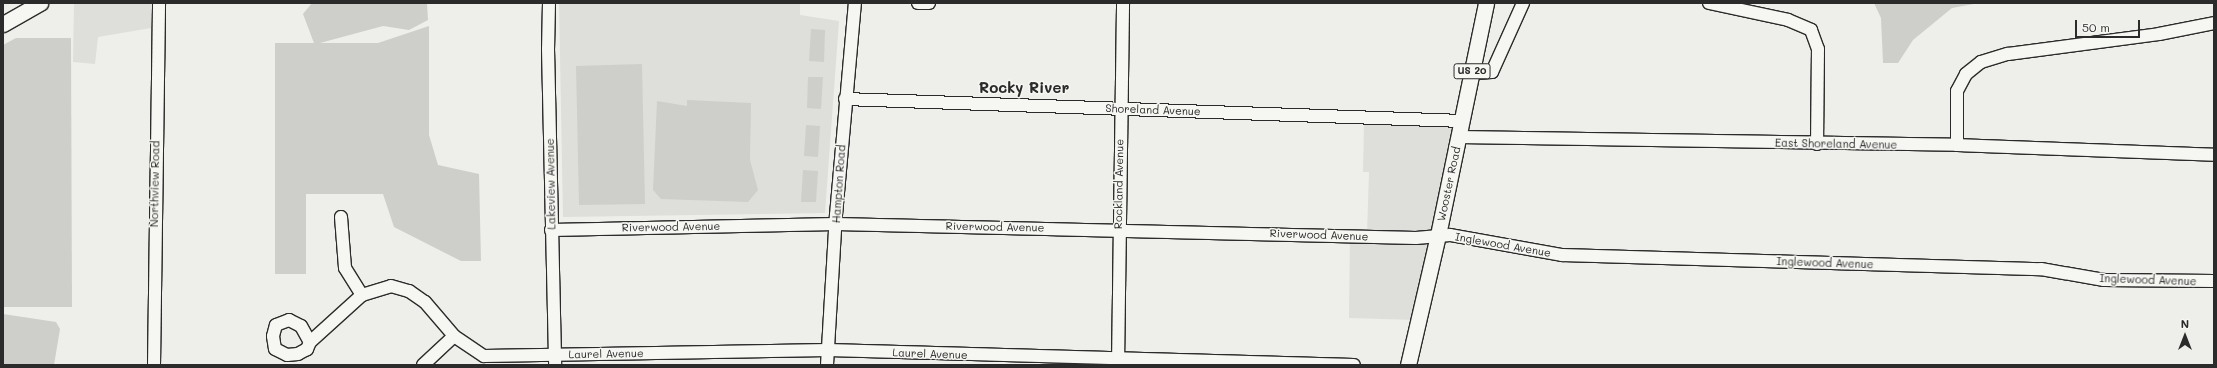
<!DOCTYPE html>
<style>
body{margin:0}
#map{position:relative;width:2217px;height:368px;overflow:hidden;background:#eeeeea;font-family:Mali,sans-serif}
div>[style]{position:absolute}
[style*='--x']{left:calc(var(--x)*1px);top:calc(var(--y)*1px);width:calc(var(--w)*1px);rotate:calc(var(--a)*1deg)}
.built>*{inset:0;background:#dededb}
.green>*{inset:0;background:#cececa}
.roads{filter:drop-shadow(1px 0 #2b2b2b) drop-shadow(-1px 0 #2b2b2b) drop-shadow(0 1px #2b2b2b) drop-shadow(0 -1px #2b2b2b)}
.minor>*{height:12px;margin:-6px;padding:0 6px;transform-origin:6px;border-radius:6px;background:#f6f6f2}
.major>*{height:15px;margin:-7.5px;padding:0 7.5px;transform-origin:7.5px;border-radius:7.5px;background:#f6f6f2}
span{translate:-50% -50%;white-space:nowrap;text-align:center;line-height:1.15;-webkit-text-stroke:3px #f6f6f2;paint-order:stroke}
.shield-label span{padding:1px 3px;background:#f6f6f2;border:1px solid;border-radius:3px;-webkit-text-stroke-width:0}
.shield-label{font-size:10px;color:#2b2b2b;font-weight:700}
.street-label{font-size:11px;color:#2b2b2b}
.district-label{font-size:15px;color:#2b2b2b;font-weight:700}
.frame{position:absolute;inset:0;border:4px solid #2b2b2b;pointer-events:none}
.north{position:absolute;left:2165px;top:316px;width:40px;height:40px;-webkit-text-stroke:3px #f6f6f2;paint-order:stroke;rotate:0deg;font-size:11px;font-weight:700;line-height:16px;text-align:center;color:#2b2b2b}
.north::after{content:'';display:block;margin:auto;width:14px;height:18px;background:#2b2b2b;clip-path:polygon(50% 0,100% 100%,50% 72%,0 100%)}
.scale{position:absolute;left:2075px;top:20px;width:65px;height:18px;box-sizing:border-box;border:2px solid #2b2b2b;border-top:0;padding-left:5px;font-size:12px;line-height:14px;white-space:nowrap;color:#2b2b2b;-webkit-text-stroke:3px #f6f6f2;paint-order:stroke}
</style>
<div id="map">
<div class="built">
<i style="clip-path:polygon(74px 3px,152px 3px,151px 28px,98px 37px,95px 64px,73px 62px)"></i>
<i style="clip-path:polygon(559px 3px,800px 3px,800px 15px,839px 21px,825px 213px,563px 217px)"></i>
<i style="clip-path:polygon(1364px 122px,1458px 125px,1416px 320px,1349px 318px,1350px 233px,1367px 234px,1369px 172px,1363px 172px)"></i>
</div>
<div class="green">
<i style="clip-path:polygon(312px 3px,427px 3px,428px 20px,409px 30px,383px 26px,320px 43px,378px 43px,429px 26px,429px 135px,438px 165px,479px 174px,481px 261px,461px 261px,394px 227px,383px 194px,306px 194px,306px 274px,275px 274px,275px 43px,314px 43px,303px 14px)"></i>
<i style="clip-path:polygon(1874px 3px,1979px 3px,1952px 8px,1913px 40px,1898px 63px,1883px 63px,1881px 18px)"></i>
<i style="clip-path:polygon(811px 29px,825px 30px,824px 62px,809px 61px)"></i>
<i style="clip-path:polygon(16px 38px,71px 38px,72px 307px,3px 307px,3px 45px)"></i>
<i style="clip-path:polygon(642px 64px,645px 204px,579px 205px,576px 66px)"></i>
<i style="clip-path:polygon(808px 77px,823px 77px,821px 109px,807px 108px)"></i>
<i style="clip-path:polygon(687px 100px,751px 103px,750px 160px,758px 190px,748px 202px,661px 199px,653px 190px,657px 101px,687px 106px)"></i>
<i style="clip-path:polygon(806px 125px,820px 126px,818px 157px,804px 156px)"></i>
<i style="clip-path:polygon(803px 170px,818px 171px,816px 202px,801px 202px)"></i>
<i style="clip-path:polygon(3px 314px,56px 322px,60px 329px,54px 365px,3px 365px)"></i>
</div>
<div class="roads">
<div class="minor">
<i style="--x:549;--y:3;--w:46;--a:91.2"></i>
<i style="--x:548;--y:49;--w:316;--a:88.7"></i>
<i style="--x:918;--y:3;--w:11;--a:0"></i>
<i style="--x:1709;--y:3;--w:81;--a:12.1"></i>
<i style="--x:1788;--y:20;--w:25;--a:23"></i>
<i style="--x:1811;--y:30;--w:20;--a:70"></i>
<i style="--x:1818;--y:49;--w:95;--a:90.6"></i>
<i style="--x:1471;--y:73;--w:21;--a:-3"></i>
<i style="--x:1492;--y:72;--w:76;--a:-65.8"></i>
<i style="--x:845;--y:99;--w:617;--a:2.04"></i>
<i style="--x:1459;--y:137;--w:498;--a:0.9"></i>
<i style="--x:1957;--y:145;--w:257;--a:2.2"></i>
<i style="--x:1957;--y:145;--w:54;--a:-90"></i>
<i style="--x:1957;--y:91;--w:19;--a:-62"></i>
<i style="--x:1966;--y:74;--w:19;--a:-39"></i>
<i style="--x:1981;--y:62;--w:28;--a:-17"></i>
<i style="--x:2008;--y:54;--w:152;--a:-7.5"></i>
<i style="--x:2159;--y:34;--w:56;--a:-11.3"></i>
<i style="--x:341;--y:217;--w:51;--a:85.5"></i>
<i style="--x:345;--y:268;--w:32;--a:58"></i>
<i style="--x:551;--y:230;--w:285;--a:-1.2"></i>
<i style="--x:836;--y:224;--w:580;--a:1.38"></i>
<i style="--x:1416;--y:238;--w:34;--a:-5"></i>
<i style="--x:1450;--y:235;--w:114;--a:10.1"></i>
<i style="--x:1562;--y:255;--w:479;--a:1.7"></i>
<i style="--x:2041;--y:269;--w:64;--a:9.9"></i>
<i style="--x:2104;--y:280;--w:110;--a:0.5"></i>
<i style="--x:310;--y:342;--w:8;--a:113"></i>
<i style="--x:307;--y:349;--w:10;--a:151"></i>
<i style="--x:298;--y:354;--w:11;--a:175"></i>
<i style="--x:287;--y:355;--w:13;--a:-153"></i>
<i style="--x:275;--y:349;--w:13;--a:-99"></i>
<i style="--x:273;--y:336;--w:11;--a:-75"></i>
<i style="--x:276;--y:325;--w:14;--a:-21"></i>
<i style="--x:289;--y:320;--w:13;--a:27"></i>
<i style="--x:301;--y:326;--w:18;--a:61"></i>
<i style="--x:310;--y:342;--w:70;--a:-42.1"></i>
<i style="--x:362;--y:295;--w:30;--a:-17"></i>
<i style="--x:391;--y:286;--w:19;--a:16"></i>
<i style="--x:409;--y:291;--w:19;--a:35"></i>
<i style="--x:425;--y:302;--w:45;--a:49.5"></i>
<i style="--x:454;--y:336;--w:36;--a:34"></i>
<i style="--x:484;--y:356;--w:344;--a:-1"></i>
<i style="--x:828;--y:350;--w:526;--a:1.63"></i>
<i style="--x:154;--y:365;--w:362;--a:-89.2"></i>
<i style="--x:423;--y:365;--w:42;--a:-43.1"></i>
<i style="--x:827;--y:365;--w:150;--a:-86.6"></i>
<i style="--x:836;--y:215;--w:213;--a:-84.9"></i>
<i style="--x:1118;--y:365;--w:362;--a:-89.2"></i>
</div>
<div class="major">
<i style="--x:3;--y:24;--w:43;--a:-29.6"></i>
<i style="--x:1408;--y:365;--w:133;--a:-77"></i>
<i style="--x:1438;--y:235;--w:237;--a:-78.3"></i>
</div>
</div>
<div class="shield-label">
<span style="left:1472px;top:71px">US 20</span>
</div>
<div class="street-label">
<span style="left:1153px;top:110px;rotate:2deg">Shoreland Avenue</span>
<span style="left:1836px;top:144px;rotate:1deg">East Shoreland Avenue</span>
<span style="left:155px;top:184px;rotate:-89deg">Northview Road</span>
<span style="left:551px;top:184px;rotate:-91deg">Lakeview Avenue</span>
<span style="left:839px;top:184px;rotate:-86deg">Hampton Road</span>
<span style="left:1119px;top:184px;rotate:-89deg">Rockland Avenue</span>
<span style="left:1449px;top:184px;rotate:-78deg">Wooster Road</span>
<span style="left:671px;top:227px;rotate:-1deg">Riverwood Avenue</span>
<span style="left:995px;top:227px;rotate:1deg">Riverwood Avenue</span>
<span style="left:1319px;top:235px;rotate:2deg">Riverwood Avenue</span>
<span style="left:1503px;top:245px;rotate:10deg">Inglewood Avenue</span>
<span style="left:1825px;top:263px;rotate:2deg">Inglewood Avenue</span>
<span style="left:2148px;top:280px;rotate:2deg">Inglewood Avenue</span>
<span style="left:606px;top:354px;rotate:-1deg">Laurel Avenue</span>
<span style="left:930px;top:354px;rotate:2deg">Laurel Avenue</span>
</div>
<div class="district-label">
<span style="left:1024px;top:88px">Rocky River</span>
</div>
<div class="frame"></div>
<div class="north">N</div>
<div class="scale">50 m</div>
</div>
